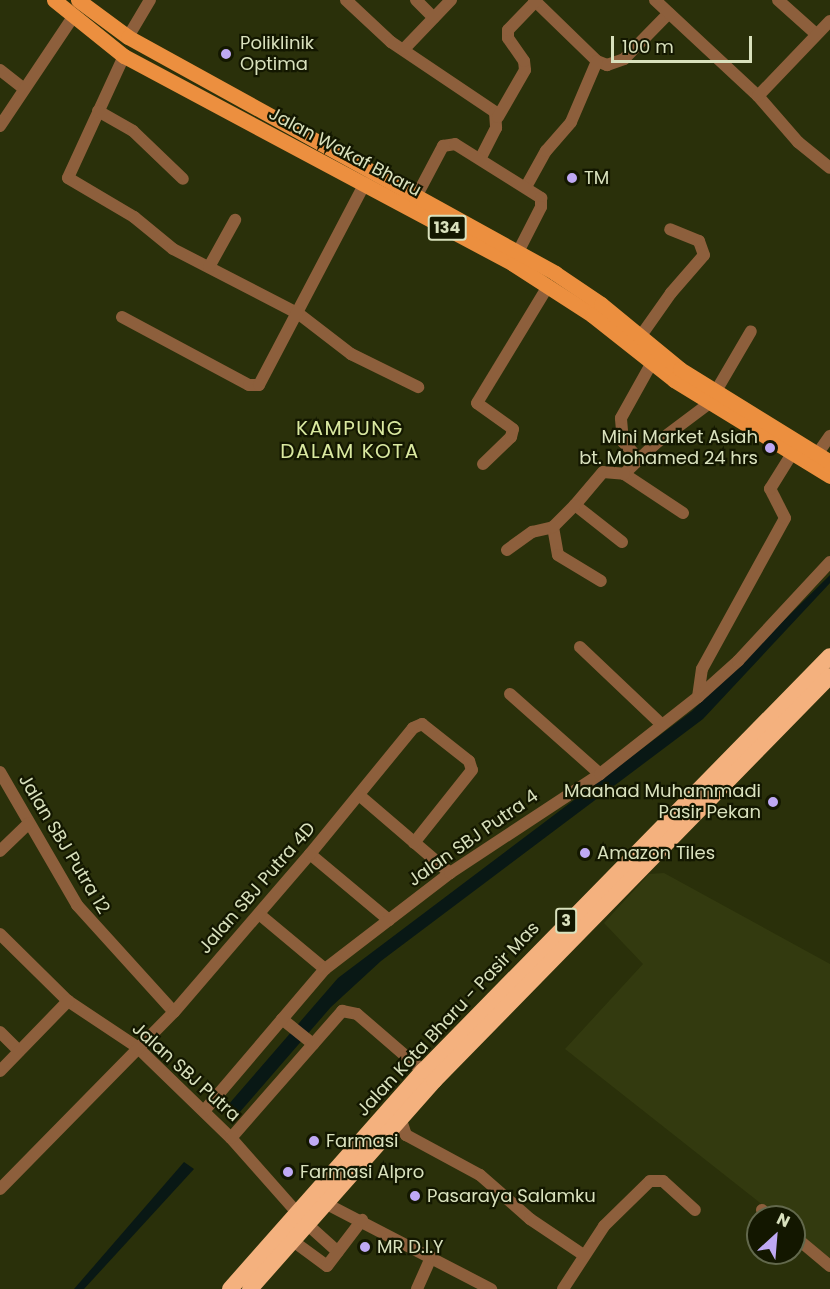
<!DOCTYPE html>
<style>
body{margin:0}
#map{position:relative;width:830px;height:1289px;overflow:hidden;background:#2a300a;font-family:Poppins,sans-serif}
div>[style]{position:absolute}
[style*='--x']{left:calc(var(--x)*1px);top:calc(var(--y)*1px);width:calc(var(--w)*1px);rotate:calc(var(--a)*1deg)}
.built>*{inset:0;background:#333a0f}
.water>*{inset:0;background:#091815}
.minor>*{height:12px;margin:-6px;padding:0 6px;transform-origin:6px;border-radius:6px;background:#8d5f3c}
.major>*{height:15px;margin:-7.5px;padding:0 7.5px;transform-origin:7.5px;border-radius:7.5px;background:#ec8f3f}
.highway>*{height:16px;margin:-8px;padding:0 8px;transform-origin:8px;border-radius:8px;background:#f4b17e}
.dots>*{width:16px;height:16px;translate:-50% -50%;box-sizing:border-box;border:3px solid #131700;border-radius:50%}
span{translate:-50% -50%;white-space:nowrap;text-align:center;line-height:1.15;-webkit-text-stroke:4.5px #131700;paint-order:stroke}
.shield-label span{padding:2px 4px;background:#131700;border:2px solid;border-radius:4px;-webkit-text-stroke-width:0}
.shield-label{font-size:16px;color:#d9e1bd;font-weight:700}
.poi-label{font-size:18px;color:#d9e1bd}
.left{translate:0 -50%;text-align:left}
.right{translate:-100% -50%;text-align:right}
.street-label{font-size:18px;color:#d9e1bd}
.neighbourhood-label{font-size:20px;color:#dae9a0;letter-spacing:1.5px}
.north{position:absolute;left:746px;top:1205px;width:60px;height:60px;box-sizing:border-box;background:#131700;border:2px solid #62684c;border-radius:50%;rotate:26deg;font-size:16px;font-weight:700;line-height:24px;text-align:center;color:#d9e1bd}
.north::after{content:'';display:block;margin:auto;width:21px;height:27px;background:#bfa9f4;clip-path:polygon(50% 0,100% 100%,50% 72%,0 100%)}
.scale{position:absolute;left:611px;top:36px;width:141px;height:27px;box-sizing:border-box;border:3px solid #d9e1bd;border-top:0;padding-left:8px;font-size:18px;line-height:21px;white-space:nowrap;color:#d9e1bd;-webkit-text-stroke:4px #131700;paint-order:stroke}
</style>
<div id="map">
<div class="built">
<i style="clip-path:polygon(664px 873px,830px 964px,830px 1258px,794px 1230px,794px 1217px,778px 1217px,565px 1049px,643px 964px,604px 923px,649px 874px)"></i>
</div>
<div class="water">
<i style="clip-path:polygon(830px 575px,830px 583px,703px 719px,381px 961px,331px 1007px,239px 1113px,228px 1105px,338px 978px,692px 711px)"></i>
<i style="clip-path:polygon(184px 1162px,194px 1169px,84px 1289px,74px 1289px)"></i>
</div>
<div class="minor">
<i style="--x:346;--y:0;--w:62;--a:43"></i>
<i style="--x:391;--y:42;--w:125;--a:33.9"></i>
<i style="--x:495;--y:112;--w:16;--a:86"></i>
<i style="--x:496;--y:128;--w:34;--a:117"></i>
<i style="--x:416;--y:0;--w:25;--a:45"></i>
<i style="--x:534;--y:0;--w:88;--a:44.1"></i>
<i style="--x:597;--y:61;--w:11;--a:22"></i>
<i style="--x:607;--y:65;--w:18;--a:-19"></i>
<i style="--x:624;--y:59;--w:64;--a:-45.6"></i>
<i style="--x:655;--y:0;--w:141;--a:43"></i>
<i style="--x:758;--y:96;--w:61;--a:49"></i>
<i style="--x:798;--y:142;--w:41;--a:39.1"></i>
<i style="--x:778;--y:0;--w:51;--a:41.8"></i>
<i style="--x:128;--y:37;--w:43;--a:-59.3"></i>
<i style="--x:404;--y:49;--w:68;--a:-46.2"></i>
<i style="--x:124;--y:56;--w:134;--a:114.7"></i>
<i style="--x:68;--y:178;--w:77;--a:30.6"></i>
<i style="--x:134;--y:217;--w:50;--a:39.4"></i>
<i style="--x:173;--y:249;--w:142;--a:27.3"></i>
<i style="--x:299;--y:314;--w:66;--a:37.6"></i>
<i style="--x:351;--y:354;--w:75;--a:26.2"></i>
<i style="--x:0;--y:70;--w:29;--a:38"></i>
<i style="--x:758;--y:96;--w:104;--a:-46.2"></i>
<i style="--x:98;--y:111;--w:40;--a:29.7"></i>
<i style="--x:133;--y:131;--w:69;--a:43.8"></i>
<i style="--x:498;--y:117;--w:54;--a:-60.1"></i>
<i style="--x:525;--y:70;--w:9;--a:-96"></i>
<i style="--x:524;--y:61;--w:28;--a:-125"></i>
<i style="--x:508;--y:38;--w:8;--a:-90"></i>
<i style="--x:508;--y:30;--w:39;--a:-46"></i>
<i style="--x:0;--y:126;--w:131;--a:-56.2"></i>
<i style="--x:527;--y:185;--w:39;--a:-61"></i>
<i style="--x:546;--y:151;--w:38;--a:-49"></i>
<i style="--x:571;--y:122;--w:66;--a:-66.9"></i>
<i style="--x:416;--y:197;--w:58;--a:-62.1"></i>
<i style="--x:443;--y:146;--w:12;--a:-9"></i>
<i style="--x:455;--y:144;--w:102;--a:32.1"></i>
<i style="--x:541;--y:198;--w:9;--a:90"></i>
<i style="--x:541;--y:207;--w:51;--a:117.1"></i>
<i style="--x:209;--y:267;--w:54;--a:-61"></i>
<i style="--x:122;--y:317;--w:144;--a:28.2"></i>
<i style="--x:249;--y:385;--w:10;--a:0"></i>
<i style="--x:259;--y:385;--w:228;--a:-62.3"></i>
<i style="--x:640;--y:337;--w:54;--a:-54.8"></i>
<i style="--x:671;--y:293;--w:50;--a:-49"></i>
<i style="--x:704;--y:255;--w:15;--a:-110"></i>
<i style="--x:699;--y:241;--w:31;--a:-158"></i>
<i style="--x:716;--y:391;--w:69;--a:-59.7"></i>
<i style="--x:818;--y:453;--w:21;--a:-55"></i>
<i style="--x:640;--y:460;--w:25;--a:-133"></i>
<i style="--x:623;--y:442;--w:24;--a:-95"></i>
<i style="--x:621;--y:418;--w:62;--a:-60.9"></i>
<i style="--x:483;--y:464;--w:39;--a:-44"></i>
<i style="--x:511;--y:437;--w:8;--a:-76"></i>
<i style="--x:513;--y:429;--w:44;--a:-144.2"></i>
<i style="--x:477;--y:403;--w:137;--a:-58.7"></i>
<i style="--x:683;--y:513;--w:71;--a:-146.5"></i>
<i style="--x:624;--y:474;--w:43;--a:-44.1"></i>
<i style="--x:655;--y:444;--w:70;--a:-36.9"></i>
<i style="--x:553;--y:527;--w:28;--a:80"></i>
<i style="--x:558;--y:555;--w:50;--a:31.2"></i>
<i style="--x:622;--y:542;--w:60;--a:-141.8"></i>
<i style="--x:575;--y:505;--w:43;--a:-49.7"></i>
<i style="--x:603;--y:472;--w:21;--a:5"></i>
<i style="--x:507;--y:550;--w:31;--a:-36"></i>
<i style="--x:532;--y:532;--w:22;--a:-13"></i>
<i style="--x:553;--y:527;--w:31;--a:-45"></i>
<i style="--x:580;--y:647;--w:112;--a:43.5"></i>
<i style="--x:510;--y:694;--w:120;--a:41.6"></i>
<i style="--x:698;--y:697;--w:28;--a:-82"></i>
<i style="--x:702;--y:669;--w:172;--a:-61.2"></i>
<i style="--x:785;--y:518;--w:33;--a:-117"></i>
<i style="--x:770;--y:489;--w:44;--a:-58.1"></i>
<i style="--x:0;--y:772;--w:154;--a:59.9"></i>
<i style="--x:77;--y:905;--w:144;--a:47.8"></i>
<i style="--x:359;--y:795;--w:120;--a:40.6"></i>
<i style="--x:0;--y:851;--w:40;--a:-44"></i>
<i style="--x:310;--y:854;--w:103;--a:39.9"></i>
<i style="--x:259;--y:914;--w:86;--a:39.8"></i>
<i style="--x:0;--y:934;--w:95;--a:44.6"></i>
<i style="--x:68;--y:1001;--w:83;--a:33.7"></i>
<i style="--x:137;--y:1047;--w:131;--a:44.1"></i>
<i style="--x:231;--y:1138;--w:116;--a:48.5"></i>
<i style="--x:308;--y:1225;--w:40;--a:42"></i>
<i style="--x:282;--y:1019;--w:40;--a:39"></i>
<i style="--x:0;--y:1032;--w:27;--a:45"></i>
<i style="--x:0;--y:1071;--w:98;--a:-45.8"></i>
<i style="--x:204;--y:1111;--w:187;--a:-49.6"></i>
<i style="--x:325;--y:969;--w:158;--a:-37.5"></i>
<i style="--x:450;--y:873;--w:180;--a:-33.4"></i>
<i style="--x:600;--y:774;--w:125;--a:-38.2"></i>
<i style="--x:698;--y:697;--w:54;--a:-42"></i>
<i style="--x:738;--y:661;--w:135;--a:-47.1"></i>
<i style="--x:401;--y:1120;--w:16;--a:72"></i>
<i style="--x:406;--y:1135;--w:84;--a:28.4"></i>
<i style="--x:480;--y:1175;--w:67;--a:41.3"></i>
<i style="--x:530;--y:1219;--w:63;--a:33.9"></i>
<i style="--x:231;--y:1138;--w:169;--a:-48.8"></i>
<i style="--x:342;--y:1011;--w:15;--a:11"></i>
<i style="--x:357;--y:1014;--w:87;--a:40.8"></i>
<i style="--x:0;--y:1189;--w:248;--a:-45.5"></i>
<i style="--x:174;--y:1012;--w:208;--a:-49.3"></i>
<i style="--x:310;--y:854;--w:163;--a:-50.7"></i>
<i style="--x:413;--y:728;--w:10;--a:-24"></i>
<i style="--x:422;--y:724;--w:60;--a:38.2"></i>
<i style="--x:469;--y:761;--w:9;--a:72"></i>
<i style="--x:472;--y:770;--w:93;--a:128.5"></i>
<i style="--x:319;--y:1200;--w:194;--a:27.4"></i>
<i style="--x:762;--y:1210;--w:11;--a:41"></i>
<i style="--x:794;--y:1236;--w:47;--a:39.8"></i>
<i style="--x:293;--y:1241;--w:42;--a:36.3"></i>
<i style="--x:327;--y:1266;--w:58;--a:-52.7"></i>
<i style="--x:417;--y:1289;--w:35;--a:-66"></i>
<i style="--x:563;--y:1289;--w:75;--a:-56.9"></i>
<i style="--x:604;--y:1226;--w:64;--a:-44.4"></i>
<i style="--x:650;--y:1181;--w:13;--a:0"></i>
<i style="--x:663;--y:1181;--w:43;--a:42.2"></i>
</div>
<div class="major">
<i style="--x:54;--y:0;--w:90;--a:38.7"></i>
<i style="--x:124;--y:56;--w:441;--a:28.1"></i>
<i style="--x:513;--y:264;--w:94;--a:32.8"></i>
<i style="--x:592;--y:315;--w:105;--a:38.4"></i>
<i style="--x:674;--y:380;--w:183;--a:31.6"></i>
<i style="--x:78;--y:0;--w:62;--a:36.5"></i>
<i style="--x:128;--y:37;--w:488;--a:28.9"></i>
<i style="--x:555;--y:273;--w:55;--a:34"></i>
<i style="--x:601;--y:304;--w:102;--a:39.4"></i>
<i style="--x:680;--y:369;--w:176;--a:31.8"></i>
</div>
<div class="highway">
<i style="--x:230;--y:1289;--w:291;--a:-48.5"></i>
<i style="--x:423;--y:1071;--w:581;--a:-45.56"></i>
<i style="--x:250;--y:1289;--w:278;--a:-48.5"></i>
<i style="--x:434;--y:1081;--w:566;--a:-45.64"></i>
</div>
<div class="dots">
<i style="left:226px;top:54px;background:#bfa9f4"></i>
<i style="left:572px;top:178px;background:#bfa9f4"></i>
<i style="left:770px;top:448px;background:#bfa9f4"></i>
<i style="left:773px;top:802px;background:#bfa9f4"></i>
<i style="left:585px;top:853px;background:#bfa9f4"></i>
<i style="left:314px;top:1141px;background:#bfa9f4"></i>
<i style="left:288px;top:1172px;background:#bfa9f4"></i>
<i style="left:415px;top:1196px;background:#bfa9f4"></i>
<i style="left:365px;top:1247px;background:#bfa9f4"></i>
</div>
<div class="shield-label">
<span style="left:447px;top:228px">134</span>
<span style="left:566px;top:921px">3</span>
</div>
<div class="poi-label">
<span class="left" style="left:240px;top:54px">Poliklinik<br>Optima</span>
<span class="left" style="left:584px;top:178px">TM</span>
<span class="right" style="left:758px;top:448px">Mini Market Asiah<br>bt. Mohamed 24 hrs</span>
<span class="right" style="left:761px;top:802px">Maahad Muhammadi<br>Pasir Pekan</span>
<span class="left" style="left:597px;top:853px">Amazon Tiles</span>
<span class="left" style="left:326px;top:1141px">Farmasi</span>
<span class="left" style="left:300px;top:1172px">Farmasi Alpro</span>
<span class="left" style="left:427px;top:1196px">Pasaraya Salamku</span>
<span class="left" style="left:377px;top:1247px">MR D.I.Y</span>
</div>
<div class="street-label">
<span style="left:345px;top:152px;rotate:28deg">Jalan Wakaf Bharu</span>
<span style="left:473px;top:838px;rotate:-35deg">Jalan SBJ Putra 4</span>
<span style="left:64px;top:844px;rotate:59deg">Jalan SBJ Putra 12</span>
<span style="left:257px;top:888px;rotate:-49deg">Jalan SBJ Putra 4D</span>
<span style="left:448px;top:1019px;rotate:-47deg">Jalan Kota Bharu - Pasir Mas</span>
<span style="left:186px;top:1072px;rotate:42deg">Jalan SBJ Putra</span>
</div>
<div class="neighbourhood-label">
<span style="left:350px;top:440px">KAMPUNG<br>DALAM KOTA</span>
</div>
<div class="north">N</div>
<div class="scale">100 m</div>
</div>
